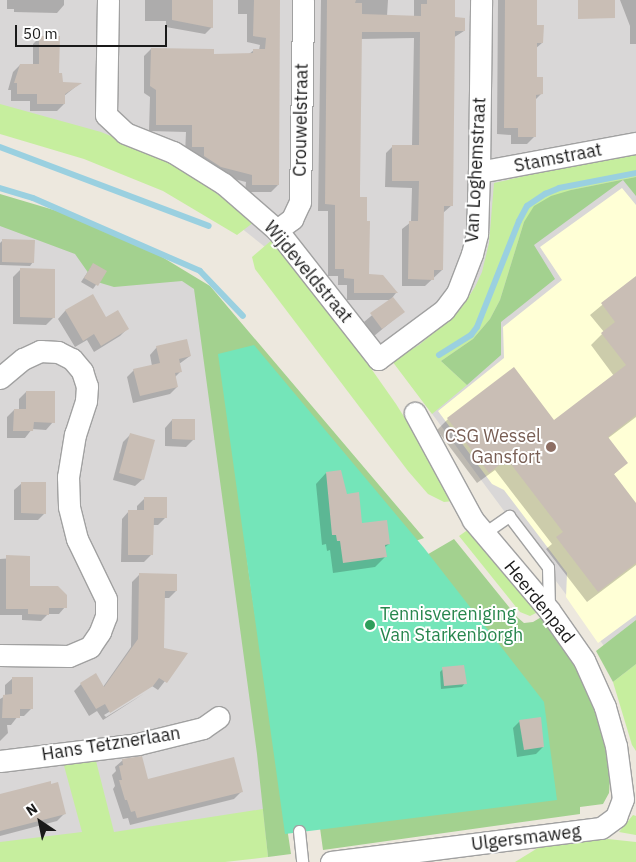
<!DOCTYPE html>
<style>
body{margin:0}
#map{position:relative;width:636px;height:862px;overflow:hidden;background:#ede8de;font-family:"IBM Plex Sans",sans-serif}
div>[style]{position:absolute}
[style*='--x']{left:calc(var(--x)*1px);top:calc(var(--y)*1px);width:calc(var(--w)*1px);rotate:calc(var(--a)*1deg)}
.residential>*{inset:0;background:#d9d7d7}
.education>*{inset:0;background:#ffffd6}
.grass>*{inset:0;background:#c6ee9e}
.forest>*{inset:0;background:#a3d18f}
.pitch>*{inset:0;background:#74e5b9}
.shadow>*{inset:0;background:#0003}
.stream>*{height:6px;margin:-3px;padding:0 3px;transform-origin:3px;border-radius:3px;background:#9ad0e0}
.building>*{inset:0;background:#c9beb5}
.roads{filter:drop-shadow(1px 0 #a1a1a1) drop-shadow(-1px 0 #a1a1a1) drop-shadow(0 1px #a1a1a1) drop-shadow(0 -1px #a1a1a1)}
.service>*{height:11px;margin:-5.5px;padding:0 5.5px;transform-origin:5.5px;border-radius:5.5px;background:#fff}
.minor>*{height:21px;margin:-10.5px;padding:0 10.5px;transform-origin:10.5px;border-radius:10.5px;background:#fff}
.dots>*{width:14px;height:14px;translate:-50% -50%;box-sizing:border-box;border:2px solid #fff;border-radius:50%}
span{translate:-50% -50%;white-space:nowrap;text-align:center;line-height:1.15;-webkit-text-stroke:4px #fff;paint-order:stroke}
.street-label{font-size:18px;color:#1a1a1a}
.education-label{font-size:18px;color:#785e54}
.right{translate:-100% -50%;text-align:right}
.leisure-label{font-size:18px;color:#27864d}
.left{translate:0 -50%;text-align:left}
.north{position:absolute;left:15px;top:797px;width:50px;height:50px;-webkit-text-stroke:4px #fff;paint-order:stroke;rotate:326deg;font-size:14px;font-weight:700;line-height:20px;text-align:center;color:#1a1a1a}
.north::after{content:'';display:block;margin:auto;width:18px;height:22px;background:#1a1a1a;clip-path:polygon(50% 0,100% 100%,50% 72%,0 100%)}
.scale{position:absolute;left:15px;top:25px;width:152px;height:22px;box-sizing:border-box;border:2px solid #1a1a1a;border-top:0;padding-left:6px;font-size:15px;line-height:18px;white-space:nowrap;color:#1a1a1a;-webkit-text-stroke:4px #fff;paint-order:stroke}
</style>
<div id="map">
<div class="residential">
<i style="clip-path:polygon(0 0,636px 0,636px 689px,370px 330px,179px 179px,0 119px)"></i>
<i style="clip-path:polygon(0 206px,196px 285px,271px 839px,79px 862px,0 862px)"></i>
</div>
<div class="education">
<i style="clip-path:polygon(622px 188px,636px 205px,636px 615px,598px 643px,566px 597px,567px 573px,504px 490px,492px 484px,438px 411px,504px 358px,503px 327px,562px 280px,540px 247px)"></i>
</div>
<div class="grass">
<i style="clip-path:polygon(0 104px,101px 132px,178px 164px,254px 222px,237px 235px,163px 191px,84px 159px,0 134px)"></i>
<i style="clip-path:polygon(636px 151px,636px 177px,571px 190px,524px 222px,500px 300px,490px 319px,473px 339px,441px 361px,467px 385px,432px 414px,392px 361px,419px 345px,443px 325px,462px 307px,475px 287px,482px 272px,489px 243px,494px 183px)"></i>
<i style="clip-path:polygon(273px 239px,313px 286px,396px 404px,445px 482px,453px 501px,444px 502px,428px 494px,408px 471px,255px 269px,252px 257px)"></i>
<i style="clip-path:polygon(469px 529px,479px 543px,538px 612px,530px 616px,520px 612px,459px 536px)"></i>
<i style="clip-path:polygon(636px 664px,636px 751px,632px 745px,613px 682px)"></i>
<i style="clip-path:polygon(95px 757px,114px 832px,263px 809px,268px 857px,225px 862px,0 862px,0 842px,82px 832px,63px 762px)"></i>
<i style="clip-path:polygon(633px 815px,636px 816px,636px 835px,619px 832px)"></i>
<i style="clip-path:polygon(608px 839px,636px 842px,636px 862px,515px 862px,541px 846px)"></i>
</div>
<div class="forest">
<i style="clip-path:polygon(636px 177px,636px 196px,623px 180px,534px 245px,555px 279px,501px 322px,501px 355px,467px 385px,441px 361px,473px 339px,490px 319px,500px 300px,524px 222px,534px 206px,551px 196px,571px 190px)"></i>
<i style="clip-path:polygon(0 194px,64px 213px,139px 243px,210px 286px,424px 538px,407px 544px,235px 460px,249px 574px,291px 854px,268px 857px,257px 754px,194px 289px,182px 281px,114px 287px,94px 281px,75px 254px,0 226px)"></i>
<i style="clip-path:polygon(454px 539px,517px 617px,524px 623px,533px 622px,543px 616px,568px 650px,591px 696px,606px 750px,610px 779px,609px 793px,603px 804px,580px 807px,580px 814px,323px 850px,320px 828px,418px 560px)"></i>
<i style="clip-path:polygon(636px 620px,636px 664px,613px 682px,596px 651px)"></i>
</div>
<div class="pitch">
<i style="clip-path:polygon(254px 345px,424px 548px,544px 702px,557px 800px,285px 834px,218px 354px)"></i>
</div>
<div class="shadow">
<i style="clip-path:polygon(7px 0,64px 0,64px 5px,57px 13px,14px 12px,14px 9px,7px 9px)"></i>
<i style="clip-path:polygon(145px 0,212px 0,212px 27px,205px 34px,166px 27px,166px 21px,145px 21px)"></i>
<i style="clip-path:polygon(238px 0,279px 0,278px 185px,271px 192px,245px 192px,246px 182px,214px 174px,197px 163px,197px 154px,185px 154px,186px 132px,149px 131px,150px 97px,144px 93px,144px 56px,151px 49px,213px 55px,249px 54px,254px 50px,259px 50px,260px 45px,247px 42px,247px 14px,238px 14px)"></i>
<i style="clip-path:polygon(321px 0,388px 0,387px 16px,414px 17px,414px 0,454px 0,454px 19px,464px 31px,453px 38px,452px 205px,443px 213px,442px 270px,425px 286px,402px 286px,402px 229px,411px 222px,412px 188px,385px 187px,386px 153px,393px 146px,412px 146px,414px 38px,360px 39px,358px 188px,368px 276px,383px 276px,396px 293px,392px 298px,403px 312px,374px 336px,364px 322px,390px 300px,347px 300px,347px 285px,338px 285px,338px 276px,328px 276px,328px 211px,318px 211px)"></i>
<i style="clip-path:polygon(498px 0,536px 0,536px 26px,542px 43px,535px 49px,535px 78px,541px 94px,535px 100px,535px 136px,527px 144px,511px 144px,511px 135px,497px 134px)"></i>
<i style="clip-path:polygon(620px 0,636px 0,636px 44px,630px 44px,630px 26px)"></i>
<i style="clip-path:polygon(40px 37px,61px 84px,79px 84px,64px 96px,64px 104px,57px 111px,30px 111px,30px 101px,11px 101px,11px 90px,8px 90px,13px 72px,20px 65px,33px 65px,33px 44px)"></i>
<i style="clip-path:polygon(3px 240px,33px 262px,30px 266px,0 265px,0 243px)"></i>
<i style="clip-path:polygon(93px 264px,105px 272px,93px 289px,81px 282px)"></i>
<i style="clip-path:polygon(20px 270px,54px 317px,46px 325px,13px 324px,13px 277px)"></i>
<i style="clip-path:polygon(636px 277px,636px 417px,607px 439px,626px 463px,613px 475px,636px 505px,636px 565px,587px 602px,546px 549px,552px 544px,495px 470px,477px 483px,437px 430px,448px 419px,554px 422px,614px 376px,591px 345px,604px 332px,590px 315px)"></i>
<i style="clip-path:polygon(92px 296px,106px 319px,127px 329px,120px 336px,94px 352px,87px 340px,75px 347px,58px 319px,65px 311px)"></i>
<i style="clip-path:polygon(157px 347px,190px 356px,179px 364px,181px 371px,175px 377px,177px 387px,170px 394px,133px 403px,127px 377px,134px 370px,152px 366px,150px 355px)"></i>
<i style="clip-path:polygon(26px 392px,53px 422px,46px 430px,32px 429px,25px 438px,7px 438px,7px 417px,14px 410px,19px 410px,19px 399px)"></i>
<i style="clip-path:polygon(172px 420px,194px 439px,186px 447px,165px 446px,165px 428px)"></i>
<i style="clip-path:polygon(130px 435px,143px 479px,135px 486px,113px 480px,123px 442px)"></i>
<i style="clip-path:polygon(326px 473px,346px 495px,361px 525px,389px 544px,384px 548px,385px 557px,375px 567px,333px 573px,330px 550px,327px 551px,326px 544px,322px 545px,316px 484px)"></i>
<i style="clip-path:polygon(22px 483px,45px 513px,38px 520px,14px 520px,14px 490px)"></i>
<i style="clip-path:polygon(145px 498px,165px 518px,158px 525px,153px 525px,152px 554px,144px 562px,121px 562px,122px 519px,129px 511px,137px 511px,137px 506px)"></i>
<i style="clip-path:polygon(28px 557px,28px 587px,65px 607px,59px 614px,48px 614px,41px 621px,22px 620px,22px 615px,0 615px,0 559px)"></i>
<i style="clip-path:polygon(139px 575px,176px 591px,169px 598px,163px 598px,162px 649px,186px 654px,158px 690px,152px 686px,104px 715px,106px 717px,145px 693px,103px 720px,97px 711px,89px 716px,74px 691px,81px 684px,103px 687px,131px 647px,132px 582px)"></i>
<i style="clip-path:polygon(443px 669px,465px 683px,462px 687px,441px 689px,440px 672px)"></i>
<i style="clip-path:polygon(13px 678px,32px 708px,24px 716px,18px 716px,11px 725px,7px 725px,8px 733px,0 741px,0 699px,5px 696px,5px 685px)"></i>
<i style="clip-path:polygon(520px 721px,543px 747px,536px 754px,517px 757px,513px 728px)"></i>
<i style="clip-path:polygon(123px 760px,147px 780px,242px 791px,234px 799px,130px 825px,128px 818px,123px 819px,113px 789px,115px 786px,112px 775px,116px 771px,115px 767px)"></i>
<i style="clip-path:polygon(0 795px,64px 814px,57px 821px,0 836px)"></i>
</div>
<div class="stream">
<i style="--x:0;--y:147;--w:223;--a:20.7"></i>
<i style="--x:0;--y:188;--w:34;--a:17"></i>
<i style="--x:33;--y:198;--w:182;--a:23.6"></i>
<i style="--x:200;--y:271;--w:62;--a:46.3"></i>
<i style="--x:439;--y:355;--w:38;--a:-32"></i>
<i style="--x:471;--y:335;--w:10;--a:-53"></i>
<i style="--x:477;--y:327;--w:114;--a:-68.4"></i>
<i style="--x:519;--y:221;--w:17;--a:-62"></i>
<i style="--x:527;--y:206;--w:22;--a:-34"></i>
<i style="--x:545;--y:194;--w:15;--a:-23"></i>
<i style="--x:559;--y:188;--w:78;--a:-11"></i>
</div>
<div class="building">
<i style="clip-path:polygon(172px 0,213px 0,213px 28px,172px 20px)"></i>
<i style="clip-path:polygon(254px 0,280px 0,279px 185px,252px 185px,252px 175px,221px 167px,204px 156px,204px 147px,192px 147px,192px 125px,156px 125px,156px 90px,150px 86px,151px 48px,214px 49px,214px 54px,253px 53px,253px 49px,265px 49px,266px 38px,253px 36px)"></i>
<i style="clip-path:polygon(327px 0,356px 0,355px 3px,362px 3px,362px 14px,421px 16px,421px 4px,427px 4px,427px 0,455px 0,455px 17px,465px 18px,465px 31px,455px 31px,453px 206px,444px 206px,443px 270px,434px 270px,434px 280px,408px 279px,409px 221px,418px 221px,419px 181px,392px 181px,392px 145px,419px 145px,420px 32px,362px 32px,360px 188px,360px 197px,367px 197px,367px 221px,370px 221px,369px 274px,383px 275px,398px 293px,354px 293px,354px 279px,344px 278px,344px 269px,335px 269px,335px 205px,325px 204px)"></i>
<i style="clip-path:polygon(505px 0,537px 0,537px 25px,544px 25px,543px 43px,537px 43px,537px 77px,543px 77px,543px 94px,536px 95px,536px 137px,518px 137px,518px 128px,504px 128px)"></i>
<i style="clip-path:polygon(578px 0,615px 0,615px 18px,578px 19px)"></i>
<i style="clip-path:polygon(39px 36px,60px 36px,59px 73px,62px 73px,63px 82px,82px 83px,65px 94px,65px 104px,37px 104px,37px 94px,17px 94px,17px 83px,14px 83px,20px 64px,39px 64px)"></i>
<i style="clip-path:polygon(2px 239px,35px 240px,34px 263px,2px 262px)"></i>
<i style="clip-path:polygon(93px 263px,107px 271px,98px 286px,84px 278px)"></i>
<i style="clip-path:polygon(20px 268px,55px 269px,55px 318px,20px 317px)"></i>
<i style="clip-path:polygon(636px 276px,636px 415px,608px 437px,628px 463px,614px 474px,636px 503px,636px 563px,598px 592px,556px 537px,563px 532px,507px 459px,489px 473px,447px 418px,514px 367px,554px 420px,626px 365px,601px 333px,615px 322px,601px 303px)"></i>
<i style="clip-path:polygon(93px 294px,106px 317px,118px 310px,129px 329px,101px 346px,94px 334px,83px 341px,65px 310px)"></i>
<i style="clip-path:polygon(393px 297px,405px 312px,382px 329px,370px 313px)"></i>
<i style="clip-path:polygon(187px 339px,191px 356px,179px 359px,182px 372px,175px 373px,178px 387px,140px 396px,133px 369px,160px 363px,156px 346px)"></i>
<i style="clip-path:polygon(26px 391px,55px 391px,55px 423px,34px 422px,33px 431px,13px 431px,14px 409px,26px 409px)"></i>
<i style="clip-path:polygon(172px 419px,195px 419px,195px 440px,172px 439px)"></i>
<i style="clip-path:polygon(130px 433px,155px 440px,144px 480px,119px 473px)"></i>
<i style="clip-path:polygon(341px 470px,347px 494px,359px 492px,362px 523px,387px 520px,390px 544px,385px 545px,387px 557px,343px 563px,340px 541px,337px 541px,336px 535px,332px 535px,326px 472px)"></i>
<i style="clip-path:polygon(21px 482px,46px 482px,46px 514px,21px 513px)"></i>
<i style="clip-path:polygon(144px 497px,167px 497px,167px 518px,154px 518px,153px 555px,128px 555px,128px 510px,144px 510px)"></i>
<i style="clip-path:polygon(6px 555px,30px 556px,30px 586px,58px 586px,67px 595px,67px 608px,49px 608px,49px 615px,28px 614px,28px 609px,6px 609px)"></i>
<i style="clip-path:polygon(139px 573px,177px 574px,177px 591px,165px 591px,164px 648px,188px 653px,167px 683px,159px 678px,153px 686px,110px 713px,105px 704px,96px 709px,80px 683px,96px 673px,104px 687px,138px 639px)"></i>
<i style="clip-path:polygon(464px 665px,467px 684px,444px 686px,442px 667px)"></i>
<i style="clip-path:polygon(12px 677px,33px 677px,33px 709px,20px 709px,20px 718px,2px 718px,3px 695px,12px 694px)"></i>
<i style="clip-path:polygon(541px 717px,544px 747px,524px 750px,519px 720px)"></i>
<i style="clip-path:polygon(142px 756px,148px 779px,234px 757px,243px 792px,137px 818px,135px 811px,131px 812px,127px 800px,125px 800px,119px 780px,122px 780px,119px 766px,123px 765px,122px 759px)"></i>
<i style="clip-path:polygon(51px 781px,51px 784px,58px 782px,66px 814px,0 831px,0 794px)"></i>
</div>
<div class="roads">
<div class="service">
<i style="--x:483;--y:534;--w:32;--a:-35"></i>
<i style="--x:509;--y:516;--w:64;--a:52.6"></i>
<i style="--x:548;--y:567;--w:41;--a:88.6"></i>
<i style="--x:299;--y:831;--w:31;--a:84"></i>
</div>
<div class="minor">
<i style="--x:108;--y:0;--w:115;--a:91"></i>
<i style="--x:106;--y:115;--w:26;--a:43"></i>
<i style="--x:125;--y:133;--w:52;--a:21.6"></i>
<i style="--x:173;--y:152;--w:60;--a:32.1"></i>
<i style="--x:224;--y:184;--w:70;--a:41"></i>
<i style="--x:277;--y:230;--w:164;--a:51.9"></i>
<i style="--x:378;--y:359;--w:82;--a:-36.6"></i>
<i style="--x:444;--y:310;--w:21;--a:-53"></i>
<i style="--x:457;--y:293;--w:42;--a:-69"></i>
<i style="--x:472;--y:254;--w:21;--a:-76"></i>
<i style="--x:477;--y:234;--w:62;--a:-88.2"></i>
<i style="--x:479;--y:172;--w:172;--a:-89.3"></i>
<i style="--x:479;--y:172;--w:160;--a:-10.5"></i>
<i style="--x:277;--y:230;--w:19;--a:-36"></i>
<i style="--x:292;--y:219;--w:19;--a:-65"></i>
<i style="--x:300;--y:202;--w:202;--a:-89.1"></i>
<i style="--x:0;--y:378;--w:30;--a:-40"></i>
<i style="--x:23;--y:359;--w:19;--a:-25"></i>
<i style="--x:40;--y:351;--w:18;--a:3"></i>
<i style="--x:58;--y:352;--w:16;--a:27"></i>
<i style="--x:72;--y:359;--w:16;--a:50"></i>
<i style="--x:82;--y:371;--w:16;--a:72"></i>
<i style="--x:87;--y:386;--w:15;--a:94"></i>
<i style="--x:86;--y:401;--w:35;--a:108"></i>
<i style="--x:75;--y:434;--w:44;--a:99.2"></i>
<i style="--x:68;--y:477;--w:30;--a:88"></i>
<i style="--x:69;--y:507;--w:33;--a:76"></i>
<i style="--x:77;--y:539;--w:67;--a:64.2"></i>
<i style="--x:106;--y:599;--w:17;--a:90"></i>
<i style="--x:106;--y:616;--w:17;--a:111"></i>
<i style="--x:100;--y:632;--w:18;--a:124"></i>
<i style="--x:90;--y:647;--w:23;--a:157"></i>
<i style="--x:69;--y:656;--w:69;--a:-179.2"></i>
<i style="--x:0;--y:761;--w:139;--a:-7"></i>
<i style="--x:138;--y:744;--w:67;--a:-13.8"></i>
<i style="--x:203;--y:728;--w:19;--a:-35"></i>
<i style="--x:331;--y:862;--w:272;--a:-7.2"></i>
<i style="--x:601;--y:828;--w:19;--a:-36"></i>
<i style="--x:616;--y:817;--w:19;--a:-69"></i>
<i style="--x:623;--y:799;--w:53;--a:-97.5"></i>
<i style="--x:616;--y:746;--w:41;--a:-105.8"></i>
<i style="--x:605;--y:707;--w:51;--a:-114.1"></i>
<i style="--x:584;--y:660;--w:61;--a:-125"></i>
<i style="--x:549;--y:610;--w:118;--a:-130.2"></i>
<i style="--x:473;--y:520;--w:122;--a:-118.5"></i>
</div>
</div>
<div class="dots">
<i style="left:551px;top:447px;background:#8d6e63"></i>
<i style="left:370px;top:625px;background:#2e9e5b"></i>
</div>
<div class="street-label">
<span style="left:301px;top:120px;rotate:-89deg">Crouwelstraat</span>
<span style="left:558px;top:158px;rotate:-11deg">Stamstraat</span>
<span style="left:476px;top:170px;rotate:-87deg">Van Loghemstraat</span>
<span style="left:308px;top:272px;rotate:50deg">Wijdeveldstraat</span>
<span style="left:539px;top:602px;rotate:51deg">Heerdenpad</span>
<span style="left:111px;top:744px;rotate:-9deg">Hans Tetznerlaan</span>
<span style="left:526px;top:838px;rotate:-7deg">Ulgersmaweg</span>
</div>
<div class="education-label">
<span class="right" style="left:541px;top:447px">CSG Wessel<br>Gansfort</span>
</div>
<div class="leisure-label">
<span class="left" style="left:380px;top:625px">Tennisvereniging<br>Van Starkenborgh</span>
</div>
<div class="north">N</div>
<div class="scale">50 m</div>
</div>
